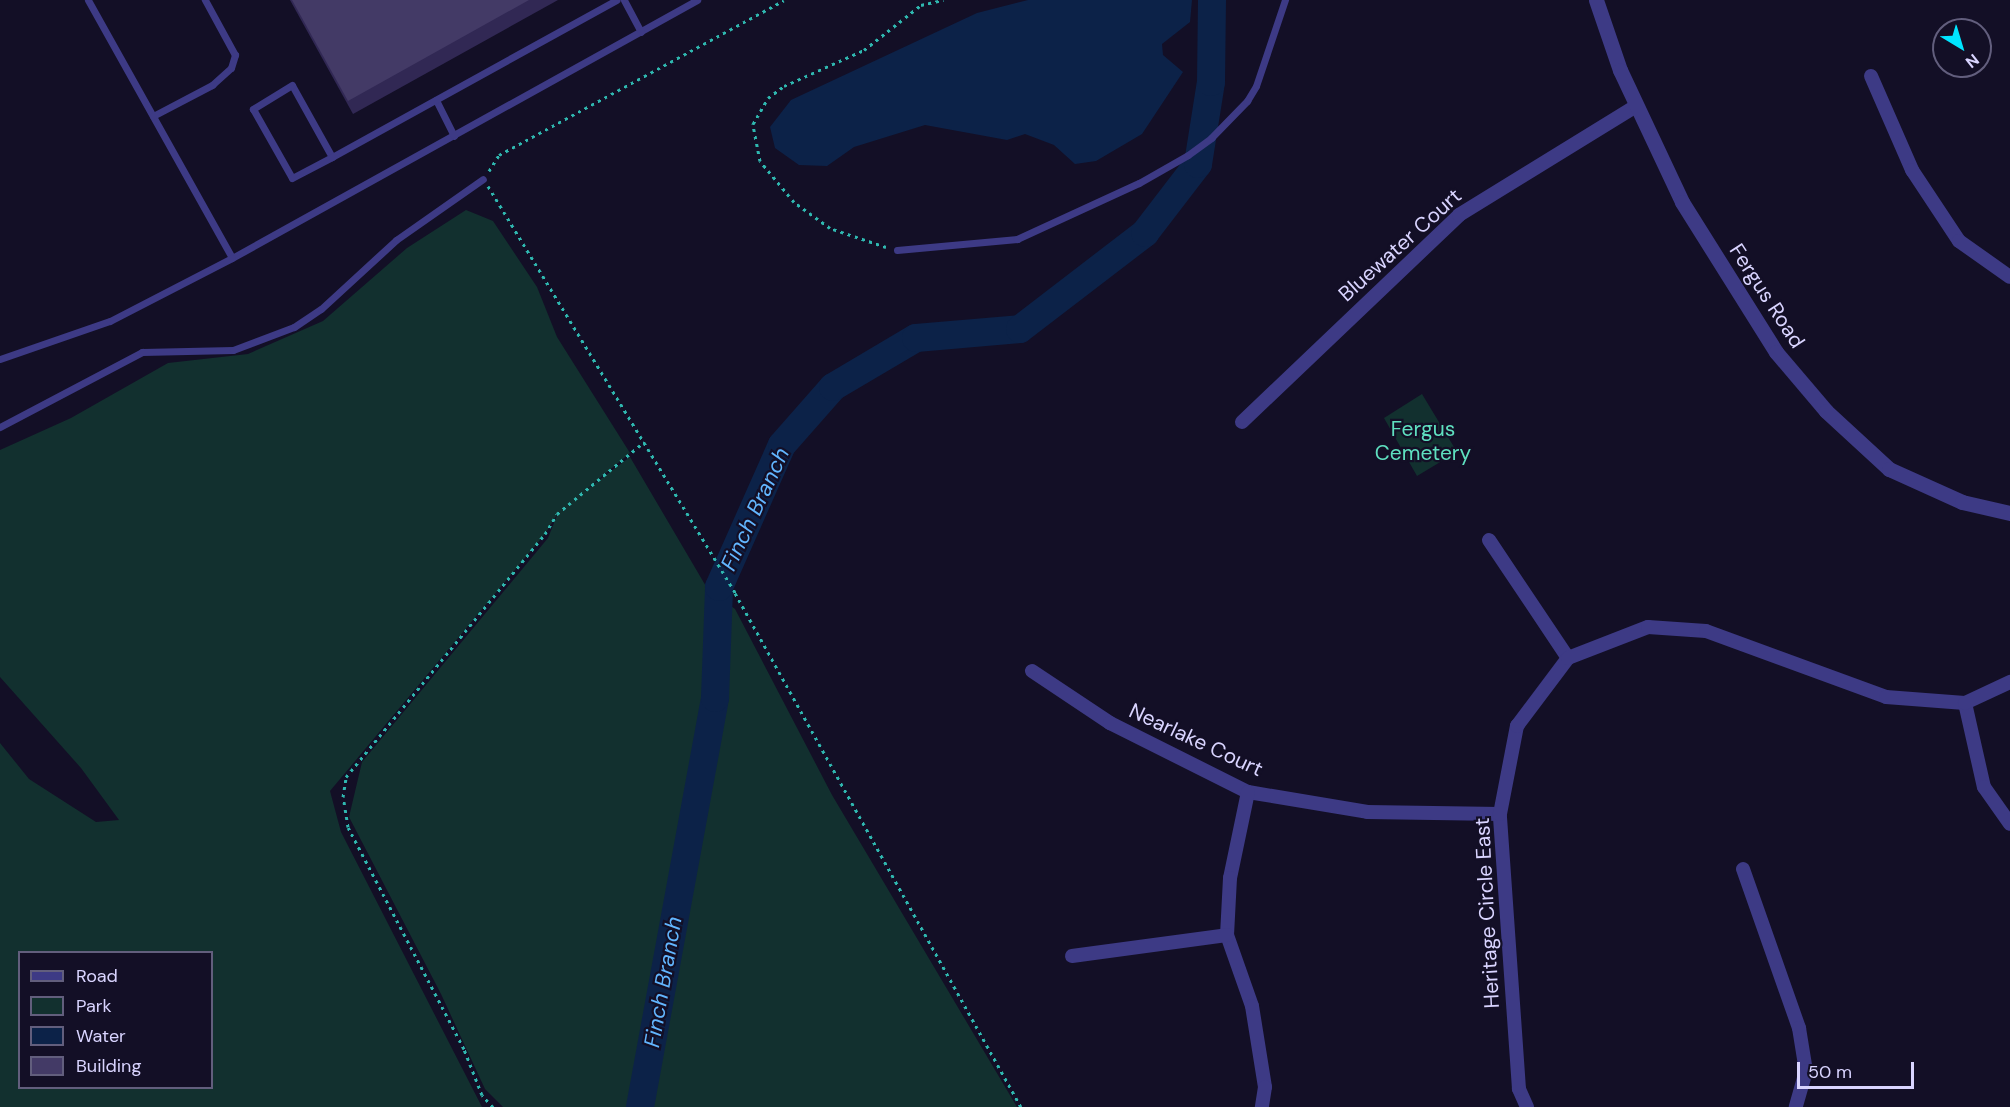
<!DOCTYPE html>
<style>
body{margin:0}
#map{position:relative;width:2010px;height:1107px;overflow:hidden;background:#130f26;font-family:"DM Sans",sans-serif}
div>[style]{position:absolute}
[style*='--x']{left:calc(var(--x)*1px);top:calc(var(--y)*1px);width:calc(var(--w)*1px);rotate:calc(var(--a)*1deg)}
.green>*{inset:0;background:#12302f}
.water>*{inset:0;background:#0c2248}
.river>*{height:28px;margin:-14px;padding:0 14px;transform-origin:14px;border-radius:14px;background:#0c2248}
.path>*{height:3px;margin-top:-1.5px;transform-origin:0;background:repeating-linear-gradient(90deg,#2fb8b0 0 3px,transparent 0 7.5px)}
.service>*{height:7px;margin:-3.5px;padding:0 3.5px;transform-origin:3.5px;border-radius:3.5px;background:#3d3a85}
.minor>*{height:14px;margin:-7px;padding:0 7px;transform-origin:7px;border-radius:7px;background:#3d3a85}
.tertiary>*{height:15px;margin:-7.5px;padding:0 7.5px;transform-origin:7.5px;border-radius:7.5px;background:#3d3a85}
.wall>*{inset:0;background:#312854}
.building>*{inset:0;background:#433a66}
span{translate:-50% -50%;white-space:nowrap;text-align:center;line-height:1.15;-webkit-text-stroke:4.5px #130f26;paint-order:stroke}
.street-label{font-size:21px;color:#d9d4ff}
.park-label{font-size:21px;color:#5fe0c0}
.water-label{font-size:22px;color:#62b6ff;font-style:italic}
.legend{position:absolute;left:18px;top:951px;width:195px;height:138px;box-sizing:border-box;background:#130f26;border:2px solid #625e7d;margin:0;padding:8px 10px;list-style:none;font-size:18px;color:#d9d4ff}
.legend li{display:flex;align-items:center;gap:12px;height:30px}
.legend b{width:30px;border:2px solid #625e7d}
.north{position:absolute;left:1932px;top:18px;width:60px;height:60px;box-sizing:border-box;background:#130f26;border:2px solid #625e7d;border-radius:50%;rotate:142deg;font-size:16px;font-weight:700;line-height:24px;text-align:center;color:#d9d4ff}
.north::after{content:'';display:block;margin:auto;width:21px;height:27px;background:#00e5ff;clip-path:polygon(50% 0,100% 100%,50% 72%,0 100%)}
.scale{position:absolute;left:1797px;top:1062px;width:117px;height:27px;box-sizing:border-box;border:3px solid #d9d4ff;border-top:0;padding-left:8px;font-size:18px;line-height:21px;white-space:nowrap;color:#d9d4ff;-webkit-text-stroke:4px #130f26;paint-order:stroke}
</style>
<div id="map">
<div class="green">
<i style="clip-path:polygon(evenodd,466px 210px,493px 221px,537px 287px,557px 337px,630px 453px,582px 493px,630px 457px,707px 588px,735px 609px,832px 795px,1017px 1107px,503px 1107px,485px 1089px,441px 994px,349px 817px,362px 762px,548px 538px,558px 513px,545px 534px,330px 791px,341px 832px,482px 1107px,0 1107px,0 743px,29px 779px,96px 822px,119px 820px,81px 768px,0 677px,0 450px,71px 418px,168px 363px,248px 354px,323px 321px,407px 248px,466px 210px,212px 952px,212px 1088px,20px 1088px,20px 952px,212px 952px)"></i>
<i style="clip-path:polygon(1422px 394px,1457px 452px,1417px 476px,1384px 418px)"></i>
</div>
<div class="water">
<i style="clip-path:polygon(1028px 0,1192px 0,1190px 22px,1162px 44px,1163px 55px,1183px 72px,1142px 134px,1096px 161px,1075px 164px,1054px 145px,1025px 134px,1007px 140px,925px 125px,854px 147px,827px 166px,799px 165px,775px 148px,770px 127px,791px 100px,977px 13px)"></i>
</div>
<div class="river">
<i style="--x:640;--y:1107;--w:416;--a:-79.6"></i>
<i style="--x:715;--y:698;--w:111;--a:-87.9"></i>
<i style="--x:719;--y:587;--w:155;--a:-66.1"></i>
<i style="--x:782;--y:445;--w:77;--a:-48.7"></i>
<i style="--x:833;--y:387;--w:96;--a:-30.6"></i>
<i style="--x:916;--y:338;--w:104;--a:-4.9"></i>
<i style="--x:1020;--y:329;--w:158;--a:-37.5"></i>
<i style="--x:1145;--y:233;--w:87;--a:-52.5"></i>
<i style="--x:1198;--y:164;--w:83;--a:-81"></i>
<i style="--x:1211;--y:82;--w:82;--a:-89.3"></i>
</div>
<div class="path">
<i style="--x:489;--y:171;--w:19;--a:-58"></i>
<i style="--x:499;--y:155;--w:324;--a:-28.5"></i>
<i style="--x:488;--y:186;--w:476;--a:58.7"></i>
<i style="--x:735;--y:593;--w:588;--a:60.91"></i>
<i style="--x:886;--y:247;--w:59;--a:-161.3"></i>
<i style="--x:830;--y:228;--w:44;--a:-144.2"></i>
<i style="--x:794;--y:202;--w:53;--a:-129.7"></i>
<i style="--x:760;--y:161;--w:38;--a:-101"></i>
<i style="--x:753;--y:124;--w:30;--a:-60"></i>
<i style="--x:768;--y:98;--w:20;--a:-37"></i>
<i style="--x:784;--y:86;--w:88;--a:-24.2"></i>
<i style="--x:864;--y:50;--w:73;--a:-38.3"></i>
<i style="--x:921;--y:5;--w:23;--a:-13"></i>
<i style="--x:493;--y:1107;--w:16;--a:-133"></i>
<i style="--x:482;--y:1095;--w:49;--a:-111.4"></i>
<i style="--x:464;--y:1049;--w:250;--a:-117.6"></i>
<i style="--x:348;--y:827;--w:30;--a:-99"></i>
<i style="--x:343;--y:797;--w:20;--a:-81"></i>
<i style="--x:346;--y:777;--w:314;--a:-50.7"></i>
<i style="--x:545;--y:534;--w:23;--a:-59"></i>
<i style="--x:557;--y:514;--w:113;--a:-39.6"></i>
</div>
<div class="service">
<i style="--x:88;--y:0;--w:295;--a:60.8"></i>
<i style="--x:232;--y:258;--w:532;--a:-29.02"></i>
<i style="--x:624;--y:0;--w:36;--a:62"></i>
<i style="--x:436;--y:100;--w:40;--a:63.4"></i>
<i style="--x:153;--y:116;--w:67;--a:-27.7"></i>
<i style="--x:212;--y:85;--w:25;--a:-42"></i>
<i style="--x:231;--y:68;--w:14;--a:-73"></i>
<i style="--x:235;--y:55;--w:63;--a:-118.6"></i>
<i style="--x:332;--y:157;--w:82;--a:-119.1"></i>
<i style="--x:292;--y:85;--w:46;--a:148.4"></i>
<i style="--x:253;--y:109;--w:79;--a:60.5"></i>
<i style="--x:292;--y:178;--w:45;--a:-27.7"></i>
<i style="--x:332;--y:157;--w:325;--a:-28.9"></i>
<i style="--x:897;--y:250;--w:121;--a:-5.2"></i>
<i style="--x:1017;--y:239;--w:134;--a:-24.7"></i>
<i style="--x:1139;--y:183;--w:56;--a:-29.7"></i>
<i style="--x:1188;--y:155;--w:29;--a:-36"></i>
<i style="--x:1211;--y:138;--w:52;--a:-45.8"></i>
<i style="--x:1247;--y:101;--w:17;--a:-59"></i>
<i style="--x:1256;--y:86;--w:91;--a:-71.4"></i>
<i style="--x:0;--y:359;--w:116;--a:-19.1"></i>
<i style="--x:110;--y:321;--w:137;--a:-27.3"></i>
<i style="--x:0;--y:427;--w:161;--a:-27.8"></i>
<i style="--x:142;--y:352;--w:91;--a:-1.3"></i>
<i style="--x:233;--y:350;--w:65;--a:-20.7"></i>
<i style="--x:294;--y:327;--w:32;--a:-34"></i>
<i style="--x:321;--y:309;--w:102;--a:-42.6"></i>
<i style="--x:396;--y:240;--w:106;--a:-35"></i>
</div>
<div class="minor">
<i style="--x:1871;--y:76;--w:103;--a:66.4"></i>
<i style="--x:1912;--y:170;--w:85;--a:56.5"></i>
<i style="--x:1959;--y:241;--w:62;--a:35.2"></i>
<i style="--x:1242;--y:422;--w:300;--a:-43.6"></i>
<i style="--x:1459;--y:215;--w:208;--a:-31.6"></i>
<i style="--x:1489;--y:540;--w:142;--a:56.2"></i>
<i style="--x:1032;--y:671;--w:94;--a:33.7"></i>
<i style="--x:1110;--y:723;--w:154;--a:26.6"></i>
<i style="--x:1248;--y:792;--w:121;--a:9.5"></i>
<i style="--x:1367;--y:812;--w:133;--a:0.9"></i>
<i style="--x:1965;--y:703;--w:86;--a:77.3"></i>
<i style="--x:1984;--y:787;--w:45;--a:54.9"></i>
<i style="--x:1248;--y:792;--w:88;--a:101.8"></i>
<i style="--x:1230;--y:878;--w:57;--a:93"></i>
<i style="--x:1227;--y:935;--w:75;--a:70.6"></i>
<i style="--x:1252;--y:1006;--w:82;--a:80.9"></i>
<i style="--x:1265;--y:1087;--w:20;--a:99"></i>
<i style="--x:1743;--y:869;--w:169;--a:70.6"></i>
<i style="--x:1799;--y:1028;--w:44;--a:80.8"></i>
<i style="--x:1806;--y:1071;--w:37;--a:106"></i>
<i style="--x:1072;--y:956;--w:156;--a:-7.7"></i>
<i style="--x:1527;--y:1107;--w:20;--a:-114"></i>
<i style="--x:1519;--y:1089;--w:276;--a:-94"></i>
<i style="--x:1500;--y:814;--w:90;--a:-79.1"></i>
<i style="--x:1517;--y:726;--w:85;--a:-53.1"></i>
<i style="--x:1568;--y:658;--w:86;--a:-21.2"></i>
<i style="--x:1648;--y:627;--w:58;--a:3.9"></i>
<i style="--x:1706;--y:631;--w:192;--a:20.1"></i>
<i style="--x:1886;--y:697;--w:79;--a:4.3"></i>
<i style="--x:1965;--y:703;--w:50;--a:-25"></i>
</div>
<div class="tertiary">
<i style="--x:1596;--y:0;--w:74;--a:71.1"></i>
<i style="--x:1620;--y:70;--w:146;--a:64.8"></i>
<i style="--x:1682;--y:202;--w:177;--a:57.9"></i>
<i style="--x:1776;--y:352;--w:77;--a:49.7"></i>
<i style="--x:1826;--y:411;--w:86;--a:42.6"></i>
<i style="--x:1889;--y:469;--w:80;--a:24.3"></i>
<i style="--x:1962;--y:502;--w:49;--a:12.9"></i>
</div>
<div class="wall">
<i style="clip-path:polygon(290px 0,558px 0,353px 114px)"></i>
</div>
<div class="building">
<i style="clip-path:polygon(292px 0,529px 0,348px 101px)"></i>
</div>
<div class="street-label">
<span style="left:1400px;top:245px;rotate:-42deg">Bluewater Court</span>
<span style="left:1767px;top:296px;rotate:57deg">Fergus Road</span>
<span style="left:1196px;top:740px;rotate:25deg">Nearlake Court</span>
<span style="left:1487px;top:913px;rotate:-93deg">Heritage Circle East</span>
</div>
<div class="park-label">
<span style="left:1423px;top:441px">Fergus<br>Cemetery</span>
</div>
<div class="water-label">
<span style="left:755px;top:509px;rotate:-65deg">Finch Branch</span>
<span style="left:663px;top:982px;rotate:-80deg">Finch Branch</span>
</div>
<ul class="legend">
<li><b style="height:8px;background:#3d3a85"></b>Road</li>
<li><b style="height:16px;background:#12302f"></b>Park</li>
<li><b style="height:16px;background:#0c2248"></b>Water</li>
<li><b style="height:16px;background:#433a66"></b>Building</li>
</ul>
<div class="north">N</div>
<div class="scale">50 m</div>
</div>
